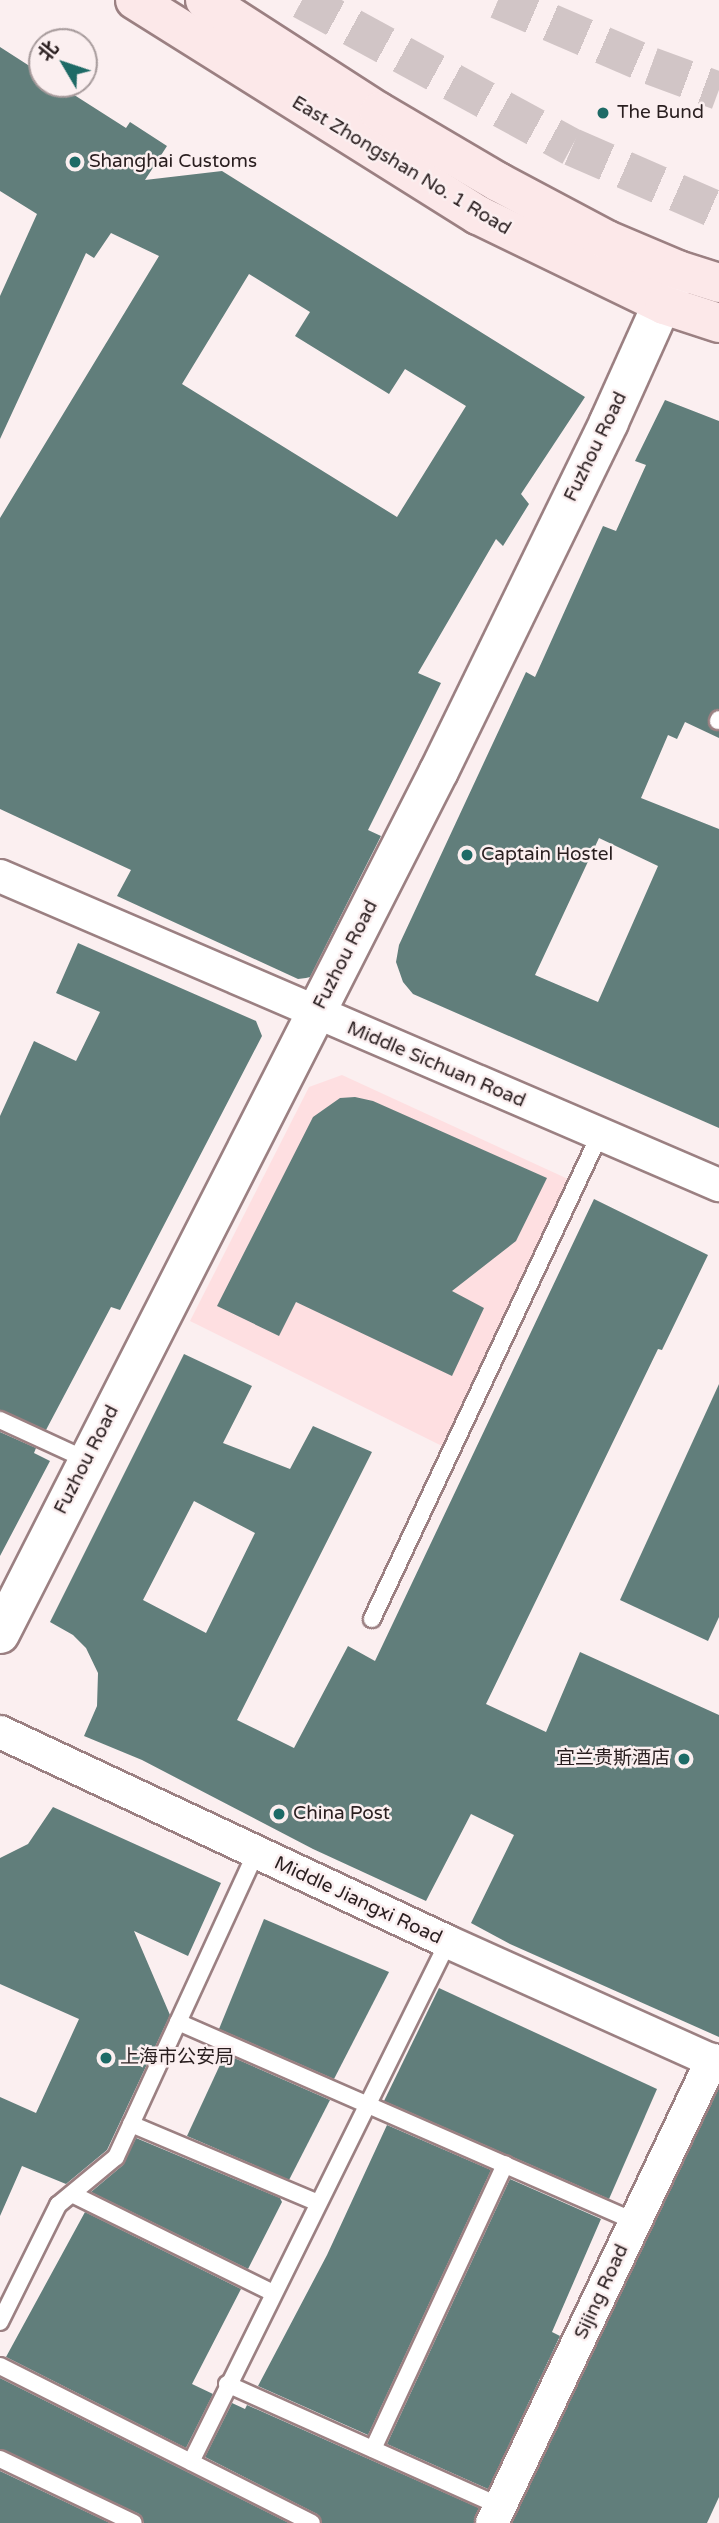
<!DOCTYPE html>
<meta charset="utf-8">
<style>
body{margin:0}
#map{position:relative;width:719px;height:2523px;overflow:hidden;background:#fbeff0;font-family:"Varela Round","Noto Sans SC",sans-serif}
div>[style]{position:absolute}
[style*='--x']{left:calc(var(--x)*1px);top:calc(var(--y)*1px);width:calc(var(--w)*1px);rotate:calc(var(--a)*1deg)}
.built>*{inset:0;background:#fedfe1}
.building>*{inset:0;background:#617e7b}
.primary-tunnel>*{height:38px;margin-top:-19px;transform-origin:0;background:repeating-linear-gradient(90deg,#d1c5c6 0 38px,transparent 0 57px)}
.roads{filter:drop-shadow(2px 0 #9b8082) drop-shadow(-2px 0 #9b8082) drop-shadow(0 2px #9b8082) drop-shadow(0 -2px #9b8082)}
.service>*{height:16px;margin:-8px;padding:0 8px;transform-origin:8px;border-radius:8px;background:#fff}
.minor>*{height:32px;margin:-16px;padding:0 16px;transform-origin:16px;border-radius:16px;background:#fff}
.tertiary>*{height:38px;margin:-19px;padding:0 19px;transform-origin:19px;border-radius:19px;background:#fff}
.secondary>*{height:38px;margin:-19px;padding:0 19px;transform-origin:19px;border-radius:19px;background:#fce8e9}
.dots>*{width:19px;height:19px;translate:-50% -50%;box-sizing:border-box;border:4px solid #fbeff0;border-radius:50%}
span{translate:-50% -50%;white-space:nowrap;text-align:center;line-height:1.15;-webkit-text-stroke:5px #fbeff0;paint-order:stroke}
.poi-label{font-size:19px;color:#291e1f}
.left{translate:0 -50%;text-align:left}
.right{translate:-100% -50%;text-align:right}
.street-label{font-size:19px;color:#291e1f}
.north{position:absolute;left:28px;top:28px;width:70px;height:70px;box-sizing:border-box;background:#fbeff0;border:2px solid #a79b9c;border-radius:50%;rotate:309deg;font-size:19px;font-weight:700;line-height:28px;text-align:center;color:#291e1f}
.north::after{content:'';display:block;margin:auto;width:24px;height:32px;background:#1e6a66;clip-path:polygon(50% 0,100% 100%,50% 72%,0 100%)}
</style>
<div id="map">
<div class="built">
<i style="clip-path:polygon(342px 1075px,568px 1179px,442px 1446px,190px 1321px,309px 1087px)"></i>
</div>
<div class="building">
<i style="clip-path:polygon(evenodd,0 47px,42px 74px,42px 84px,57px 84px,126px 128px,130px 122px,167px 146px,145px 180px,222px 171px,585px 397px,521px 494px,529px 504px,503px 546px,496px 539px,418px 673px,441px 683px,368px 830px,381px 836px,310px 977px,306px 978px,298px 979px,117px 896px,131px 870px,0 809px,0 518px,159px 256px,111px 233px,94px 258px,86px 253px,0 439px,0 296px,37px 214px,0 191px,0 47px,249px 274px,310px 312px,295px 336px,389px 394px,405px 369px,466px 406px,397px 517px,182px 384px,249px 274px)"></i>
<i style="clip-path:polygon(evenodd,665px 400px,719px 421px,719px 709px,713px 711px,708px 721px,710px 727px,719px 731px,719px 738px,685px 722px,677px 739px,668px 735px,641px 798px,719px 829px,719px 1128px,413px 994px,403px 982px,396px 962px,399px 945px,526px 672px,535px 677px,603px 526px,616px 531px,646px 465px,635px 461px,665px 400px,599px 838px,658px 866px,598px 1002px,535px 975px,599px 838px)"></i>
<i style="clip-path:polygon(78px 943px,256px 1021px,262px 1036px,120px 1310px,111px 1307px,46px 1430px,0 1410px,0 1116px,34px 1041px,76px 1061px,100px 1012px,56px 993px)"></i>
<i style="clip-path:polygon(355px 1097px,373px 1101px,547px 1178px,516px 1241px,452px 1291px,484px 1308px,452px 1376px,296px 1302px,279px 1336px,217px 1306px,313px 1117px,340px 1098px)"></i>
<i style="clip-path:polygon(evenodd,594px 1199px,708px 1255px,662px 1350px,658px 1349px,486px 1704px,546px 1732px,580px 1652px,719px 1715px,719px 2037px,510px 1944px,471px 1923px,514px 1835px,471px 1814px,426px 1901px,313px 1849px,142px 1760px,84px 1736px,97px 1706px,98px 1673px,86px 1648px,73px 1635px,50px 1622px,184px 1354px,252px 1386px,223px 1443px,290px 1469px,313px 1426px,372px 1452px,237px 1720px,294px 1748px,348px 1646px,375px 1661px,594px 1199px,194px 1501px,255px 1533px,206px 1633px,143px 1600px,194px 1501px)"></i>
<i style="clip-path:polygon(719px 1384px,719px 1617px,708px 1641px,620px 1600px)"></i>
<i style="clip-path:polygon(0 1432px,36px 1448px,34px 1453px,50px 1461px,0 1556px)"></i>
<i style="clip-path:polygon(53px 1807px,221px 1883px,188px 1956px,134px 1931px,170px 2015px,107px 2150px,66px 2184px,22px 2166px,0 2216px,0 2097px,36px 2113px,79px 2019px,0 1984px,0 1858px,28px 1844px)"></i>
<i style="clip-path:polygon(264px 1919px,389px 1972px,334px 2079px,219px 2029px)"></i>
<i style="clip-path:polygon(439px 1988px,657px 2089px,609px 2199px,384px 2101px)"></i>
<i style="clip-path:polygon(225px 2054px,330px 2100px,289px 2180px,187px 2136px)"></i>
<i style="clip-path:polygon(719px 2088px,719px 2497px,707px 2523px,512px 2523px)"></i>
<i style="clip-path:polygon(387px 2125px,491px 2170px,368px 2435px,258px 2386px,327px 2255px)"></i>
<i style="clip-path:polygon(136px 2138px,280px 2198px,282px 2202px,248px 2269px,91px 2192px,123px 2165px)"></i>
<i style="clip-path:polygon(510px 2179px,601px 2219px,552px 2332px,560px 2336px,488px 2489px,387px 2444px)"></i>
<i style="clip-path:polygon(85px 2212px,241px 2289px,192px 2384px,213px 2394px,186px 2448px,6px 2357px)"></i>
<i style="clip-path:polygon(0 2378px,289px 2523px,144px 2523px,139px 2514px,0 2449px)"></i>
<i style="clip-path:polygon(232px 2403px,245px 2409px,247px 2405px,479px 2508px,474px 2523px,322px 2523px,317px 2514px,205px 2457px)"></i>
<i style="clip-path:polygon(0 2471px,110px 2523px,0 2523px)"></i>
</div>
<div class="primary-tunnel">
<i style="--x:302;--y:0;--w:307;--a:28.6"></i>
<i style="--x:572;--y:147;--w:160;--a:23.5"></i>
<i style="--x:498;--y:0;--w:167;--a:23.3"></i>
<i style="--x:651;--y:66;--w:72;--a:20.2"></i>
</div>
<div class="roads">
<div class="service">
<i style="--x:718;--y:721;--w:2;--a:-63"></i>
<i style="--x:0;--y:1420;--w:96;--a:24.7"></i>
<i style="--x:372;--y:1619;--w:536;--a:-64.82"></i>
<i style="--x:178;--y:2022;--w:499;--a:23.6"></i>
<i style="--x:131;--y:2124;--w:203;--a:22.9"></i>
<i style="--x:72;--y:2194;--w:224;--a:26.2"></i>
<i style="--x:0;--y:2322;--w:131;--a:-63.6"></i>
<i style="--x:58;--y:2205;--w:75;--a:-39.6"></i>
<i style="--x:116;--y:2157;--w:335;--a:-65.3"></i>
<i style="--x:0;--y:2366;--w:349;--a:26.7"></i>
<i style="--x:227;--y:2384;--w:299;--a:24.1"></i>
<i style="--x:373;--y:2449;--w:314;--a:-65.1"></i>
<i style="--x:0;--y:2459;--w:148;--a:25.5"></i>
<i style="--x:191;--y:2462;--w:580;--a:-63.7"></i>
</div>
<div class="minor">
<i style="--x:0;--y:876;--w:783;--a:23.26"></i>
<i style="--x:0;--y:1732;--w:495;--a:25.1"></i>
<i style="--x:448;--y:1942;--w:297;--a:24.2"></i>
<i style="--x:492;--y:2523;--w:513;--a:-64.58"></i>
</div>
<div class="tertiary">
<i style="--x:0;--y:1634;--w:968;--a:-63.04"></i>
<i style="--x:439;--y:771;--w:388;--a:-64"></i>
<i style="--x:609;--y:422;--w:163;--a:-65.8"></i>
</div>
<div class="secondary">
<i style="--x:135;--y:0;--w:405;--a:32.1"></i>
<i style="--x:478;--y:215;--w:207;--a:25.8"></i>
<i style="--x:664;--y:305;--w:58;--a:18.1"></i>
<i style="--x:205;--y:0;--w:207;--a:32.8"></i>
<i style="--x:379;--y:112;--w:138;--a:30.5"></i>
<i style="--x:498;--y:182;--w:123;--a:28"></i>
<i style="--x:607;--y:240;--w:77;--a:22.9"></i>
<i style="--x:678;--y:270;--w:43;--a:17.6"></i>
</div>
</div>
<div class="dots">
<i style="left:603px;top:113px;background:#1e6a66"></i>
<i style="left:75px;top:162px;background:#1e6a66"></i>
<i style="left:467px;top:855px;background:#1e6a66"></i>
<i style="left:684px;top:1759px;background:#1e6a66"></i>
<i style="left:279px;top:1814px;background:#1e6a66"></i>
<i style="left:106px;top:2058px;background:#1e6a66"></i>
</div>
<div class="poi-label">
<span class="left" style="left:617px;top:113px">The Bund</span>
<span class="left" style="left:89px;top:162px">Shanghai Customs</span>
<span class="left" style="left:481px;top:855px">Captain Hostel</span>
<span class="right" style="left:670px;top:1759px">宜兰贵斯酒店</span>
<span class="left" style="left:293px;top:1814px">China Post</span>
<span class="left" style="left:120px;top:2058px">上海市公安局</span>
</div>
<div class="street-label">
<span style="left:401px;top:166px;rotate:31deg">East Zhongshan No. 1 Road</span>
<span style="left:596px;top:447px;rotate:-64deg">Fuzhou Road</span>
<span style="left:346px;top:955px;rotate:-63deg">Fuzhou Road</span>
<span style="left:436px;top:1065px;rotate:23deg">Middle Sichuan Road</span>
<span style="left:87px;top:1460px;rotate:-63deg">Fuzhou Road</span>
<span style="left:358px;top:1901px;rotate:25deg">Middle Jiangxi Road</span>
<span style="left:602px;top:2292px;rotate:-65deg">Sijing Road</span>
</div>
<div class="north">北</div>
</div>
